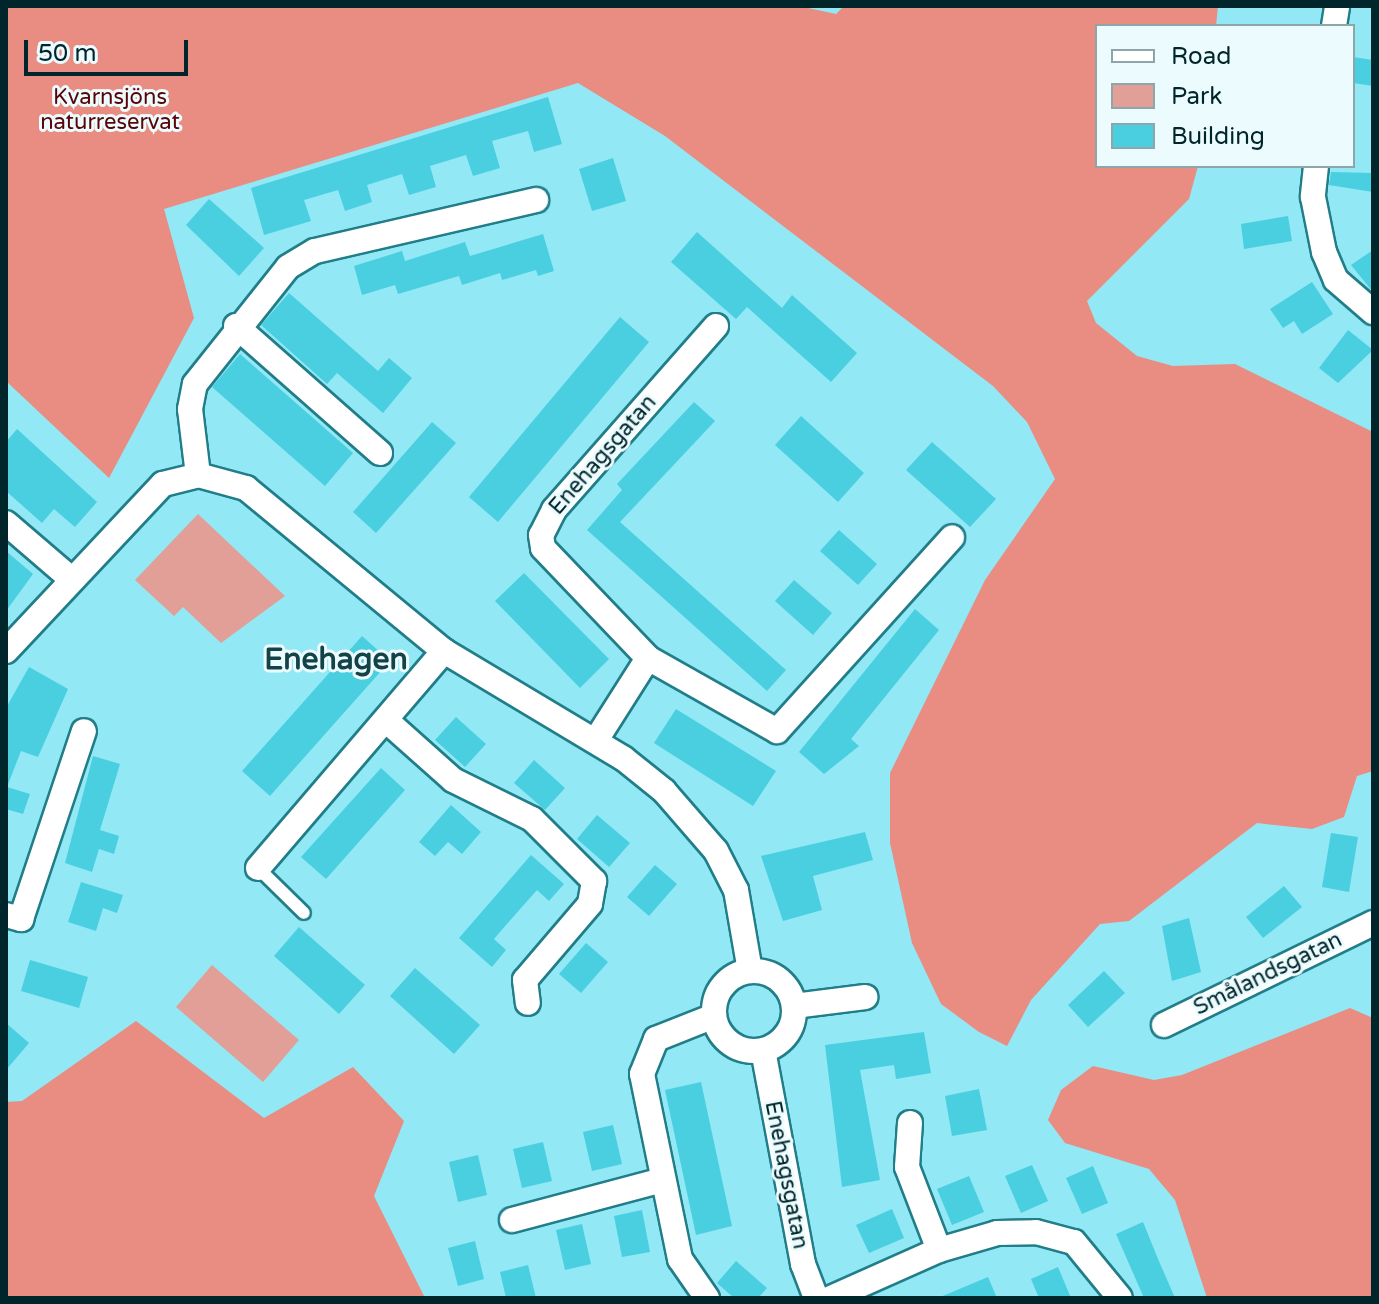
<!DOCTYPE html>
<meta charset="utf-8">
<style>
body{margin:0}
#map{position:relative;width:1379px;height:1304px;overflow:hidden;background:#92e8f4;font-family:"Varela Round",sans-serif}
div>[style]{position:absolute}
[style*='--x']{left:calc(var(--x)*1px);top:calc(var(--y)*1px);width:calc(var(--w)*1px);rotate:calc(var(--a)*1deg)}
.green>*{inset:0;background:#e19f97}
.forest>*{inset:0;background:#e98c81}
.building>*{inset:0;background:#4acfe1}
.roads{filter:drop-shadow(2px 0 #217e89) drop-shadow(-2px 0 #217e89) drop-shadow(0 2px #217e89) drop-shadow(0 -2px #217e89)}
.service>*{height:12px;margin:-6px;padding:0 6px;transform-origin:6px;border-radius:6px;background:#fff}
.minor>*{height:24px;margin:-12px;padding:0 12px;transform-origin:12px;border-radius:12px;background:#fff}
.minor>.ring{margin:-12px;padding:0;box-sizing:content-box;background:none;border:24px solid #fff;border-radius:50%}
span{translate:-50% -50%;white-space:nowrap;text-align:center;line-height:1.15;-webkit-text-stroke:6px #ecfcfe;paint-order:stroke}
.park-label{font-size:22px;color:#5a0406}
.street-label{font-size:22px;color:#00252a}
.district-label{font-size:30px;color:#134248;font-weight:700}
.frame{position:absolute;inset:0;border:8px solid #00252a;pointer-events:none}
.legend{position:absolute;left:1095px;top:24px;width:260px;height:144px;box-sizing:border-box;background:#ecfcfe;border:2px solid #8ea6a9;margin:0;padding:10px 14px;list-style:none;font-size:24px;color:#00252a}
.legend li{display:flex;align-items:center;gap:16px;height:40px}
.legend b{width:40px;border:2px solid #8ea6a9}
.scale{position:absolute;left:24px;top:40px;width:164px;height:36px;box-sizing:border-box;border:4px solid #00252a;border-top:0;padding-left:10px;font-size:24px;line-height:28px;white-space:nowrap;color:#00252a;-webkit-text-stroke:6px #ecfcfe;paint-order:stroke}
</style>
<div id="map">
<div class="green">
<i style="clip-path:polygon(198px 514px,285px 596px,221px 643px,183px 607px,174px 616px,135px 580px)"></i>
<i style="clip-path:polygon(212px 965px,299px 1040px,263px 1082px,176px 1007px)"></i>
</div>
<div class="forest">
<i style="clip-path:polygon(6px 6px,799px 6px,836px 14px,844px 6px,1218px 6px,1216px 26px,1097px 26px,1097px 166px,1198px 166px,1189px 199px,1087px 301px,1096px 323px,1137px 356px,1173px 366px,1235px 364px,1373px 432px,1373px 771px,1357px 776px,1344px 817px,1312px 829px,1257px 823px,1129px 921px,1100px 924px,1031px 1000px,1007px 1046px,979px 1032px,941px 1004px,912px 943px,890px 843px,890px 773px,985px 580px,1055px 479px,1027px 422px,993px 386px,665px 136px,578px 83px,164px 209px,194px 318px,109px 478px,6px 381px)"></i>
<i style="clip-path:polygon(1350px 1008px,1373px 1018px,1373px 1298px,1207px 1298px,1175px 1200px,1149px 1169px,1065px 1143px,1048px 1120px,1061px 1090px,1093px 1066px,1154px 1080px,1182px 1075px)"></i>
<i style="clip-path:polygon(136px 1021px,264px 1118px,353px 1067px,404px 1121px,374px 1196px,425px 1298px,6px 1298px,6px 1102px,22px 1101px)"></i>
</div>
<div class="building">
<i style="clip-path:polygon(1353px 57px,1373px 60px,1373px 86px,1353px 83px)"></i>
<i style="clip-path:polygon(548px 97px,562px 144px,534px 152px,528px 131px,492px 141px,500px 168px,473px 176px,466px 155px,430px 166px,436px 187px,409px 195px,402px 174px,367px 185px,372px 202px,345px 211px,338px 190px,304px 200px,311px 221px,264px 235px,251px 188px)"></i>
<i style="clip-path:polygon(613px 158px,626px 201px,592px 211px,579px 169px)"></i>
<i style="clip-path:polygon(1331px 172px,1373px 173px,1373px 192px,1329px 185px)"></i>
<i style="clip-path:polygon(209px 199px,264px 248px,239px 276px,186px 225px)"></i>
<i style="clip-path:polygon(1288px 216px,1292px 241px,1244px 249px,1241px 224px)"></i>
<i style="clip-path:polygon(697px 232px,782px 308px,792px 295px,857px 353px,831px 382px,747px 307px,736px 319px,671px 262px)"></i>
<i style="clip-path:polygon(543px 234px,554px 271px,538px 276px,536px 270px,502px 280px,500px 273px,462px 285px,459px 276px,398px 294px,395px 285px,362px 295px,354px 266px,402px 251px,405px 261px,465px 242px,470px 256px)"></i>
<i style="clip-path:polygon(1373px 250px,1373px 292px,1351px 265px)"></i>
<i style="clip-path:polygon(1312px 282px,1333px 314px,1302px 334px,1294px 321px,1283px 328px,1270px 309px)"></i>
<i style="clip-path:polygon(289px 293px,378px 371px,389px 358px,412px 378px,383px 413px,337px 373px,327px 384px,261px 325px)"></i>
<i style="clip-path:polygon(620px 317px,649px 342px,498px 522px,469px 497px)"></i>
<i style="clip-path:polygon(1348px 330px,1373px 350px,1338px 383px,1319px 368px)"></i>
<i style="clip-path:polygon(240px 354px,353px 453px,325px 486px,212px 387px)"></i>
<i style="clip-path:polygon(694px 402px,715px 421px,620px 522px,786px 670px,767px 691px,587px 530px,622px 490px,617px 484px)"></i>
<i style="clip-path:polygon(801px 416px,864px 473px,838px 502px,775px 445px)"></i>
<i style="clip-path:polygon(432px 422px,456px 443px,376px 533px,353px 512px)"></i>
<i style="clip-path:polygon(17px 429px,97px 502px,75px 527px,54px 509px,42px 523px,6px 491px,6px 442px)"></i>
<i style="clip-path:polygon(932px 442px,996px 499px,970px 527px,906px 470px)"></i>
<i style="clip-path:polygon(839px 530px,877px 564px,858px 585px,820px 551px)"></i>
<i style="clip-path:polygon(6px 551px,33px 574px,6px 611px)"></i>
<i style="clip-path:polygon(524px 573px,609px 659px,580px 688px,495px 601px)"></i>
<i style="clip-path:polygon(794px 580px,832px 613px,813px 635px,775px 601px)"></i>
<i style="clip-path:polygon(915px 609px,939px 630px,851px 739px,859px 746px,824px 774px,799px 752px)"></i>
<i style="clip-path:polygon(362px 636px,390px 661px,270px 796px,242px 771px)"></i>
<i style="clip-path:polygon(29px 667px,68px 689px,38px 757px,21px 751px,7px 787px,30px 794px,23px 814px,6px 809px,6px 708px)"></i>
<i style="clip-path:polygon(676px 709px,776px 771px,753px 806px,654px 743px)"></i>
<i style="clip-path:polygon(456px 717px,486px 744px,465px 767px,435px 740px)"></i>
<i style="clip-path:polygon(93px 756px,120px 764px,100px 830px,119px 836px,114px 854px,99px 849px,92px 872px,65px 863px)"></i>
<i style="clip-path:polygon(534px 760px,565px 788px,545px 810px,514px 783px)"></i>
<i style="clip-path:polygon(381px 768px,405px 790px,326px 879px,301px 857px)"></i>
<i style="clip-path:polygon(451px 805px,481px 832px,462px 854px,448px 842px,435px 856px,419px 842px)"></i>
<i style="clip-path:polygon(597px 815px,630px 843px,609px 867px,577px 839px)"></i>
<i style="clip-path:polygon(865px 832px,873px 860px,813px 876px,822px 910px,783px 921px,761px 856px)"></i>
<i style="clip-path:polygon(1331px 833px,1358px 837px,1349px 892px,1322px 887px)"></i>
<i style="clip-path:polygon(531px 855px,564px 884px,549px 901px,537px 890px,506px 925px,494px 939px,506px 950px,492px 967px,459px 938px)"></i>
<i style="clip-path:polygon(655px 865px,677px 884px,649px 916px,627px 897px)"></i>
<i style="clip-path:polygon(81px 882px,123px 895px,117px 913px,103px 908px,96px 931px,68px 922px)"></i>
<i style="clip-path:polygon(1284px 886px,1302px 907px,1263px 938px,1246px 917px)"></i>
<i style="clip-path:polygon(1189px 918px,1201px 972px,1172px 981px,1162px 926px)"></i>
<i style="clip-path:polygon(299px 927px,365px 985px,339px 1014px,274px 956px)"></i>
<i style="clip-path:polygon(586px 943px,608px 962px,581px 993px,559px 974px)"></i>
<i style="clip-path:polygon(30px 960px,88px 977px,79px 1008px,21px 991px)"></i>
<i style="clip-path:polygon(415px 968px,480px 1025px,454px 1054px,390px 996px)"></i>
<i style="clip-path:polygon(1104px 971px,1125px 993px,1088px 1027px,1068px 1005px)"></i>
<i style="clip-path:polygon(6px 1023px,29px 1043px,6px 1070px)"></i>
<i style="clip-path:polygon(924px 1032px,931px 1073px,896px 1079px,894px 1065px,860px 1070px,880px 1180px,842px 1187px,825px 1045px)"></i>
<i style="clip-path:polygon(701px 1082px,732px 1226px,696px 1235px,665px 1090px)"></i>
<i style="clip-path:polygon(979px 1089px,987px 1130px,952px 1136px,945px 1096px)"></i>
<i style="clip-path:polygon(613px 1125px,622px 1164px,592px 1171px,583px 1132px)"></i>
<i style="clip-path:polygon(543px 1142px,552px 1181px,522px 1188px,513px 1149px)"></i>
<i style="clip-path:polygon(478px 1155px,487px 1195px,458px 1202px,449px 1162px)"></i>
<i style="clip-path:polygon(1032px 1165px,1048px 1201px,1021px 1213px,1005px 1176px)"></i>
<i style="clip-path:polygon(1093px 1166px,1108px 1203px,1082px 1214px,1066px 1178px)"></i>
<i style="clip-path:polygon(969px 1176px,984px 1212px,952px 1225px,937px 1189px)"></i>
<i style="clip-path:polygon(892px 1209px,904px 1238px,869px 1253px,856px 1225px)"></i>
<i style="clip-path:polygon(642px 1210px,650px 1252px,622px 1257px,614px 1216px)"></i>
<i style="clip-path:polygon(1143px 1222px,1158px 1259px,1175px 1298px,1144px 1298px,1116px 1234px)"></i>
<i style="clip-path:polygon(582px 1224px,591px 1264px,565px 1270px,556px 1230px)"></i>
<i style="clip-path:polygon(475px 1241px,484px 1279px,458px 1286px,448px 1248px)"></i>
<i style="clip-path:polygon(736px 1261px,767px 1288px,758px 1298px,734px 1298px,717px 1283px)"></i>
<i style="clip-path:polygon(528px 1265px,536px 1298px,506px 1298px,500px 1272px)"></i>
<i style="clip-path:polygon(1058px 1267px,1071px 1298px,1039px 1298px,1031px 1279px)"></i>
<i style="clip-path:polygon(988px 1277px,997px 1298px,938px 1298px)"></i>
</div>
<div class="roads">
<div class="service">
<i style="--x:258;--y:868;--w:64;--a:44.4"></i>
</div>
<div class="minor">
<i style="--x:1334;--y:26;--w:20;--a:-81"></i>
<i style="--x:1316;--y:166;--w:31;--a:96"></i>
<i style="--x:1313;--y:197;--w:56;--a:78.7"></i>
<i style="--x:1324;--y:252;--w:30;--a:67"></i>
<i style="--x:1336;--y:280;--w:49;--a:40.9"></i>
<i style="--x:236;--y:326;--w:192;--a:41.4"></i>
<i style="--x:716;--y:326;--w:245;--a:131.4"></i>
<i style="--x:554;--y:510;--w:28;--a:117"></i>
<i style="--x:541;--y:535;--w:13;--a:81"></i>
<i style="--x:543;--y:548;--w:152;--a:46.3"></i>
<i style="--x:648;--y:658;--w:148;--a:29.5"></i>
<i style="--x:777;--y:731;--w:261;--a:-47.9"></i>
<i style="--x:198;--y:475;--w:66;--a:-96.9"></i>
<i style="--x:190;--y:409;--w:25;--a:-79"></i>
<i style="--x:195;--y:384;--w:149;--a:-51.5"></i>
<i style="--x:288;--y:267;--w:31;--a:-31"></i>
<i style="--x:315;--y:251;--w:227;--a:-13"></i>
<i style="--x:6;--y:523;--w:83;--a:40.6"></i>
<i style="--x:6;--y:651;--w:229;--a:-46.8"></i>
<i style="--x:163;--y:484;--w:36;--a:-14"></i>
<i style="--x:198;--y:475;--w:50;--a:15.2"></i>
<i style="--x:246;--y:488;--w:256;--a:39.5"></i>
<i style="--x:444;--y:651;--w:209;--a:30.9"></i>
<i style="--x:623;--y:758;--w:53;--a:38.8"></i>
<i style="--x:664;--y:791;--w:79;--a:49.1"></i>
<i style="--x:716;--y:851;--w:44;--a:62.9"></i>
<i style="--x:736;--y:890;--w:82;--a:80.2"></i>
<i style="--x:388;--y:722;--w:87;--a:41.7"></i>
<i style="--x:453;--y:780;--w:88;--a:26.3"></i>
<i style="--x:532;--y:819;--w:88;--a:45"></i>
<i style="--x:594;--y:881;--w:23;--a:100"></i>
<i style="--x:590;--y:904;--w:100;--a:130.5"></i>
<i style="--x:525;--y:980;--w:23;--a:83"></i>
<i style="--x:596;--y:740;--w:97;--a:-57.6"></i>
<i style="--x:258;--y:868;--w:286;--a:-49.4"></i>
<i style="--x:6;--y:915;--w:16;--a:15"></i>
<i style="--x:21;--y:919;--w:198;--a:-71.5"></i>
<i class="ring" style="left:714px;top:971px;width:56px;height:56px"></i>
<i style="--x:794;--y:1006;--w:72;--a:-7.2"></i>
<i style="--x:1164;--y:1025;--w:233;--a:-26"></i>
<i style="--x:763;--y:1050;--w:218;--a:79.4"></i>
<i style="--x:803;--y:1264;--w:36;--a:69"></i>
<i style="--x:910;--y:1123;--w:44;--a:93.9"></i>
<i style="--x:907;--y:1167;--w:89;--a:68.9"></i>
<i style="--x:512;--y:1220;--w:152;--a:-14.9"></i>
<i style="--x:707;--y:1298;--w:47;--a:-124.7"></i>
<i style="--x:680;--y:1259;--w:189;--a:-101.6"></i>
<i style="--x:642;--y:1074;--w:38;--a:-68"></i>
<i style="--x:656;--y:1039;--w:62;--a:-21.6"></i>
<i style="--x:831;--y:1298;--w:118;--a:-24"></i>
<i style="--x:939;--y:1250;--w:60;--a:-16.3"></i>
<i style="--x:997;--y:1233;--w:39;--a:-1"></i>
<i style="--x:1036;--y:1232;--w:39;--a:15"></i>
<i style="--x:1074;--y:1242;--w:72;--a:50.6"></i>
</div>
</div>
<div class="park-label">
<span style="left:110px;top:110px">Kvarnsjöns<br>naturreservat</span>
</div>
<div class="street-label">
<span style="left:603px;top:455px;rotate:-49deg">Enehagsgatan</span>
<span style="left:1268px;top:974px;rotate:-26deg">Smålandsgatan</span>
<span style="left:786px;top:1175px;rotate:79deg">Enehagsgatan</span>
</div>
<div class="district-label">
<span style="left:336px;top:660px">Enehagen</span>
</div>
<div class="frame"></div>
<ul class="legend">
<li><b style="height:10px;background:#fff"></b>Road</li>
<li><b style="height:22px;background:#e19f97"></b>Park</li>
<li><b style="height:22px;background:#4acfe1"></b>Building</li>
</ul>
<div class="scale">50 m</div>
</div>
